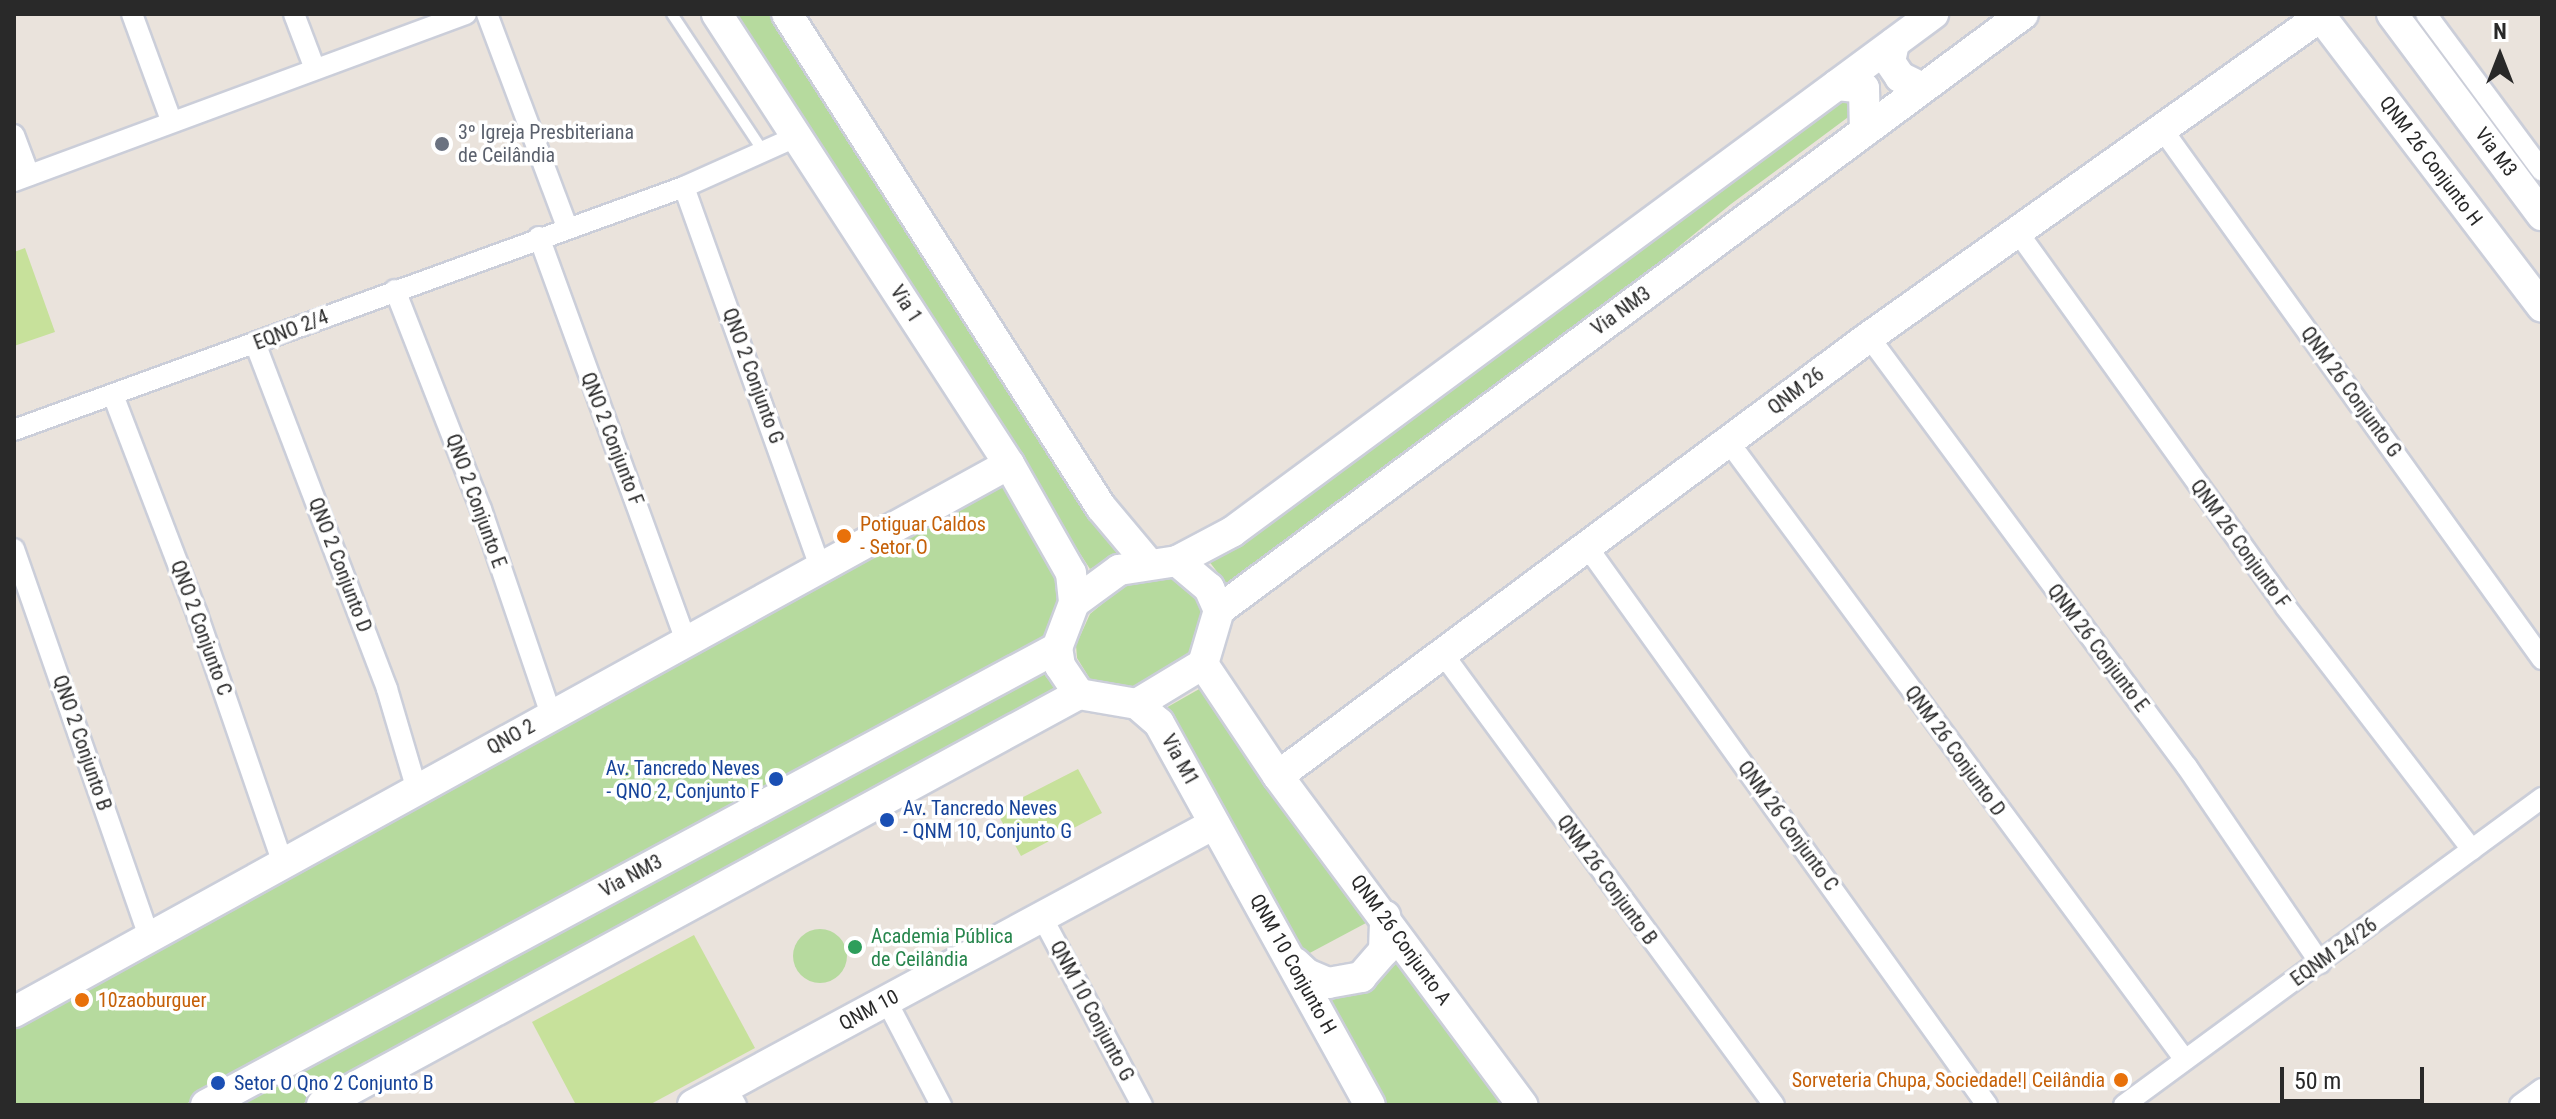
<!DOCTYPE html>
<meta charset="utf-8">
<style>
body{margin:0}
#map{position:relative;width:2556px;height:1119px;overflow:hidden;background:#eae3dc;font-family:"Roboto Condensed",sans-serif}
div>[style]{position:absolute}
[style*='--x']{left:calc(var(--x)*1px);top:calc(var(--y)*1px);width:calc(var(--w)*1px);rotate:calc(var(--a)*1deg)}
.green>*{inset:0;background:#b6da9e}
.round{border-radius:50%}
.pitch>*{inset:0;background:#c7e19b}
.roads{filter:drop-shadow(2px 0 #cbced9) drop-shadow(-2px 0 #cbced9) drop-shadow(0 2px #cbced9) drop-shadow(0 -2px #cbced9)}
.lane>*{height:10px;margin:-5px;padding:0 5px;transform-origin:5px;border-radius:5px;background:#fff}
.street>*{height:20px;margin:-10px;padding:0 10px;transform-origin:10px;border-radius:10px;background:#fff}
.secondary>*{height:30px;margin:-15px;padding:0 15px;transform-origin:15px;border-radius:15px;background:#fff}
.dots>*{width:22px;height:22px;translate:-50% -50%;box-sizing:border-box;border:4px solid #fff;border-radius:50%}
span{translate:-50% -50%;white-space:nowrap;text-align:center;line-height:1.15;-webkit-text-stroke:7px #fff;paint-order:stroke}
.worship-label{font-size:20px;color:#5b616d}
.left{translate:0 -50%;text-align:left}
.street-label{font-size:20px;color:#292929}
.food-label{font-size:20px;color:#c56008}
.right{translate:-100% -50%;text-align:right}
.transit-label{font-size:20px;color:#164399}
.leisure-label{font-size:20px;color:#27864d}
.frame{position:absolute;inset:0;border:16px solid #292929;pointer-events:none}
.north{position:absolute;left:2460px;top:16px;width:80px;height:80px;-webkit-text-stroke:6px #fff;paint-order:stroke;rotate:0deg;font-size:22px;font-weight:700;line-height:32px;text-align:center;color:#292929}
.north::after{content:'';display:block;margin:auto;width:28px;height:36px;background:#292929;clip-path:polygon(50% 0,100% 100%,50% 72%,0 100%)}
.scale{position:absolute;left:2280px;top:1067px;width:144px;height:36px;box-sizing:border-box;border:4px solid #292929;border-top:0;padding-left:10px;font-size:24px;line-height:28px;white-space:nowrap;color:#292929;-webkit-text-stroke:6px #fff;paint-order:stroke}
</style>
<div id="map">
<div class="green">
<i style="clip-path:polygon(732px 14px,772px 14px,1122px 552px,1090px 569px)"></i>
<i style="clip-path:polygon(1851px 97px,1851px 115px,1731px 204px,1589px 320px,1229px 587px,1208px 560px,1832px 100px)"></i>
<i style="clip-path:polygon(1007px 484px,1063px 588px,1042px 641px,184px 1105px,14px 1105px,14px 1027px,993px 485px)"></i>
<i style="clip-path:polygon(1175px 575px,1204px 598px,1203px 638px,1184px 663px,1131px 689px,1090px 679px,1077px 658px,1076px 645px,1090px 614px,1126px 584px)"></i>
<i style="clip-path:polygon(1046px 665px,1062px 694px,772px 845px,300px 1105px,231px 1105px)"></i>
<i style="clip-path:polygon(1201px 688px,1363px 906px,1366px 923px,1306px 955px,1164px 709px)"></i>
<i class="round" style="left:793px;top:929px;width:54px;height:54px"></i>
<i style="clip-path:polygon(1401px 958px,1508px 1105px,1382px 1105px,1328px 1003px)"></i>
</div>
<div class="pitch">
<i style="clip-path:polygon(25px 248px,55px 332px,14px 346px,14px 252px)"></i>
<i style="clip-path:polygon(1078px 769px,1102px 813px,1021px 856px,996px 811px)"></i>
<i style="clip-path:polygon(694px 935px,755px 1048px,649px 1105px,576px 1105px,532px 1022px)"></i>
</div>
<div class="roads">
<div class="lane">
<i style="--x:672;--y:14;--w:164;--a:56.4"></i>
</div>
<div class="street">
<i style="--x:132;--y:14;--w:113;--a:69.8"></i>
<i style="--x:294;--y:14;--w:59;--a:69.1"></i>
<i style="--x:487;--y:14;--w:228;--a:69.4"></i>
<i style="--x:2426;--y:14;--w:195;--a:53.5"></i>
<i style="--x:2160;--y:126;--w:656;--a:54.37"></i>
<i style="--x:14;--y:135;--w:43;--a:69.4"></i>
<i style="--x:14;--y:181;--w:482;--a:-20.3"></i>
<i style="--x:684;--y:187;--w:403;--a:70.3"></i>
<i style="--x:2017;--y:231;--w:461;--a:54.4"></i>
<i style="--x:2285;--y:606;--w:307;--a:52.5"></i>
<i style="--x:539;--y:237;--w:430;--a:70"></i>
<i style="--x:395;--y:290;--w:235;--a:68.6"></i>
<i style="--x:481;--y:509;--w:218;--a:71.2"></i>
<i style="--x:1869;--y:337;--w:535;--a:53.52"></i>
<i style="--x:2187;--y:767;--w:237;--a:55.8"></i>
<i style="--x:255;--y:343;--w:370;--a:69.1"></i>
<i style="--x:387;--y:689;--w:105;--a:73.5"></i>
<i style="--x:113;--y:395;--w:235;--a:69"></i>
<i style="--x:197;--y:614;--w:264;--a:71"></i>
<i style="--x:14;--y:430;--w:713;--a:-19.94"></i>
<i style="--x:684;--y:187;--w:125;--a:-24.1"></i>
<i style="--x:1728;--y:441;--w:769;--a:53.56"></i>
<i style="--x:1588;--y:548;--w:685;--a:54.38"></i>
<i style="--x:14;--y:549;--w:411;--a:70.8"></i>
<i style="--x:1443;--y:654;--w:559;--a:53.72"></i>
<i style="--x:1042;--y:917;--w:213;--a:62"></i>
<i style="--x:886;--y:1000;--w:119;--a:62.4"></i>
<i style="--x:726;--y:1087;--w:21;--a:61"></i>
<i style="--x:2124;--y:1105;--w:519;--a:-36.3"></i>
<i style="--x:2520;--y:1105;--w:27;--a:-36"></i>
</div>
<div class="secondary">
<i style="--x:717;--y:14;--w:536;--a:57.02"></i>
<i style="--x:1009;--y:464;--w:125;--a:60.4"></i>
<i style="--x:1071;--y:573;--w:30;--a:84"></i>
<i style="--x:787;--y:14;--w:585;--a:57.51"></i>
<i style="--x:1101;--y:507;--w:73;--a:50"></i>
<i style="--x:2319;--y:14;--w:368;--a:52.7"></i>
<i style="--x:2392;--y:14;--w:251;--a:53.3"></i>
<i style="--x:1894;--y:43;--w:19;--a:102"></i>
<i style="--x:1890;--y:62;--w:18;--a:56"></i>
<i style="--x:1900;--y:77;--w:25;--a:26"></i>
<i style="--x:1837;--y:85;--w:27;--a:6"></i>
<i style="--x:1864;--y:88;--w:43;--a:88.7"></i>
<i style="--x:1177;--y:561;--w:62;--a:-27.8"></i>
<i style="--x:1232;--y:532;--w:872;--a:-36.46"></i>
<i style="--x:1177;--y:561;--w:42;--a:40.2"></i>
<i style="--x:1209;--y:588;--w:24;--a:66"></i>
<i style="--x:1219;--y:610;--w:56;--a:106.5"></i>
<i style="--x:1203;--y:664;--w:77;--a:148.8"></i>
<i style="--x:1137;--y:704;--w:59;--a:-170.2"></i>
<i style="--x:1079;--y:694;--w:34;--a:-124"></i>
<i style="--x:1060;--y:666;--w:18;--a:-99"></i>
<i style="--x:1057;--y:648;--w:48;--a:-69.3"></i>
<i style="--x:1074;--y:603;--w:56;--a:-36.3"></i>
<i style="--x:1119;--y:570;--w:59;--a:-8.8"></i>
<i style="--x:1219;--y:610;--w:1001;--a:-36.55"></i>
<i style="--x:1203;--y:664;--w:135;--a:56.2"></i>
<i style="--x:1278;--y:776;--w:410;--a:53.4"></i>
<i style="--x:1137;--y:704;--w:29;--a:41"></i>
<i style="--x:1159;--y:723;--w:436;--a:61.1"></i>
<i style="--x:1278;--y:776;--w:736;--a:-36.61"></i>
<i style="--x:1869;--y:337;--w:554;--a:-35.38"></i>
<i style="--x:1295;--y:963;--w:16;--a:43"></i>
<i style="--x:1307;--y:974;--w:23;--a:23"></i>
<i style="--x:1328;--y:983;--w:34;--a:-10"></i>
<i style="--x:1361;--y:977;--w:35;--a:-49"></i>
<i style="--x:1384;--y:951;--w:35;--a:-88"></i>
<i style="--x:14;--y:1012;--w:1136;--a:-28.84"></i>
<i style="--x:206;--y:1105;--w:966;--a:-28.24"></i>
<i style="--x:322;--y:1105;--w:861;--a:-28.5"></i>
<i style="--x:693;--y:1105;--w:592;--a:-28.34"></i>
</div>
</div>
<div class="dots">
<i style="left:442px;top:144px;background:#6b7280"></i>
<i style="left:844px;top:536px;background:#e8710a"></i>
<i style="left:776px;top:779px;background:#1a4fb4"></i>
<i style="left:887px;top:820px;background:#1a4fb4"></i>
<i style="left:855px;top:947px;background:#2e9e5b"></i>
<i style="left:82px;top:1000px;background:#e8710a"></i>
<i style="left:2121px;top:1080px;background:#e8710a"></i>
<i style="left:218px;top:1083px;background:#1a4fb4"></i>
</div>
<div class="worship-label">
<span class="left" style="left:458px;top:144px">3º Igreja Presbiteriana<br>de Ceilândia</span>
</div>
<div class="street-label">
<span style="left:2496px;top:152px;rotate:53deg">Via M3</span>
<span style="left:2431px;top:161px;rotate:53deg">QNM 26 Conjunto H</span>
<span style="left:906px;top:304px;rotate:57deg">Via 1</span>
<span style="left:1621px;top:311px;rotate:-36deg">Via NM3</span>
<span style="left:291px;top:330px;rotate:-21deg">EQNO 2/4</span>
<span style="left:753px;top:376px;rotate:70deg">QNO 2 Conjunto G</span>
<span style="left:1796px;top:391px;rotate:-37deg">QNM 26</span>
<span style="left:2351px;top:392px;rotate:54deg">QNM 26 Conjunto G</span>
<span style="left:612px;top:439px;rotate:69deg">QNO 2 Conjunto F</span>
<span style="left:476px;top:501px;rotate:70deg">QNO 2 Conjunto E</span>
<span style="left:2240px;top:544px;rotate:54deg">QNM 26 Conjunto F</span>
<span style="left:340px;top:565px;rotate:69deg">QNO 2 Conjunto D</span>
<span style="left:201px;top:628px;rotate:70deg">QNO 2 Conjunto C</span>
<span style="left:2098px;top:648px;rotate:53deg">QNM 26 Conjunto E</span>
<span style="left:511px;top:737px;rotate:-29deg">QNO 2</span>
<span style="left:82px;top:743px;rotate:71deg">QNO 2 Conjunto B</span>
<span style="left:1955px;top:751px;rotate:54deg">QNM 26 Conjunto D</span>
<span style="left:1180px;top:760px;rotate:61deg">Via M1</span>
<span style="left:1788px;top:826px;rotate:54deg">QNM 26 Conjunto C</span>
<span style="left:631px;top:876px;rotate:-28deg">Via NM3</span>
<span style="left:1607px;top:880px;rotate:54deg">QNM 26 Conjunto B</span>
<span style="left:1401px;top:940px;rotate:54deg">QNM 26 Conjunto A</span>
<span style="left:2334px;top:952px;rotate:-36deg">EQNM 24/26</span>
<span style="left:1293px;top:964px;rotate:61deg">QNM 10 Conjunto H</span>
<span style="left:869px;top:1010px;rotate:-28deg">QNM 10</span>
<span style="left:1092px;top:1011px;rotate:62deg">QNM 10 Conjunto G</span>
</div>
<div class="food-label">
<span class="left" style="left:860px;top:536px">Potiguar Caldos<br>- Setor O</span>
<span class="left" style="left:98px;top:1000px">10zaoburguer</span>
<span class="right" style="left:2105px;top:1080px">Sorveteria Chupa, Sociedade!| Ceilândia</span>
</div>
<div class="transit-label">
<span class="right" style="left:760px;top:780px">Av. Tancredo Neves<br>- QNO 2, Conjunto F</span>
<span class="left" style="left:903px;top:820px">Av. Tancredo Neves<br>- QNM 10, Conjunto G</span>
<span class="left" style="left:234px;top:1083px">Setor O Qno 2 Conjunto B</span>
</div>
<div class="leisure-label">
<span class="left" style="left:871px;top:948px">Academia Pública<br>de Ceilândia</span>
</div>
<div class="frame"></div>
<div class="north">N</div>
<div class="scale">50 m</div>
</div>
